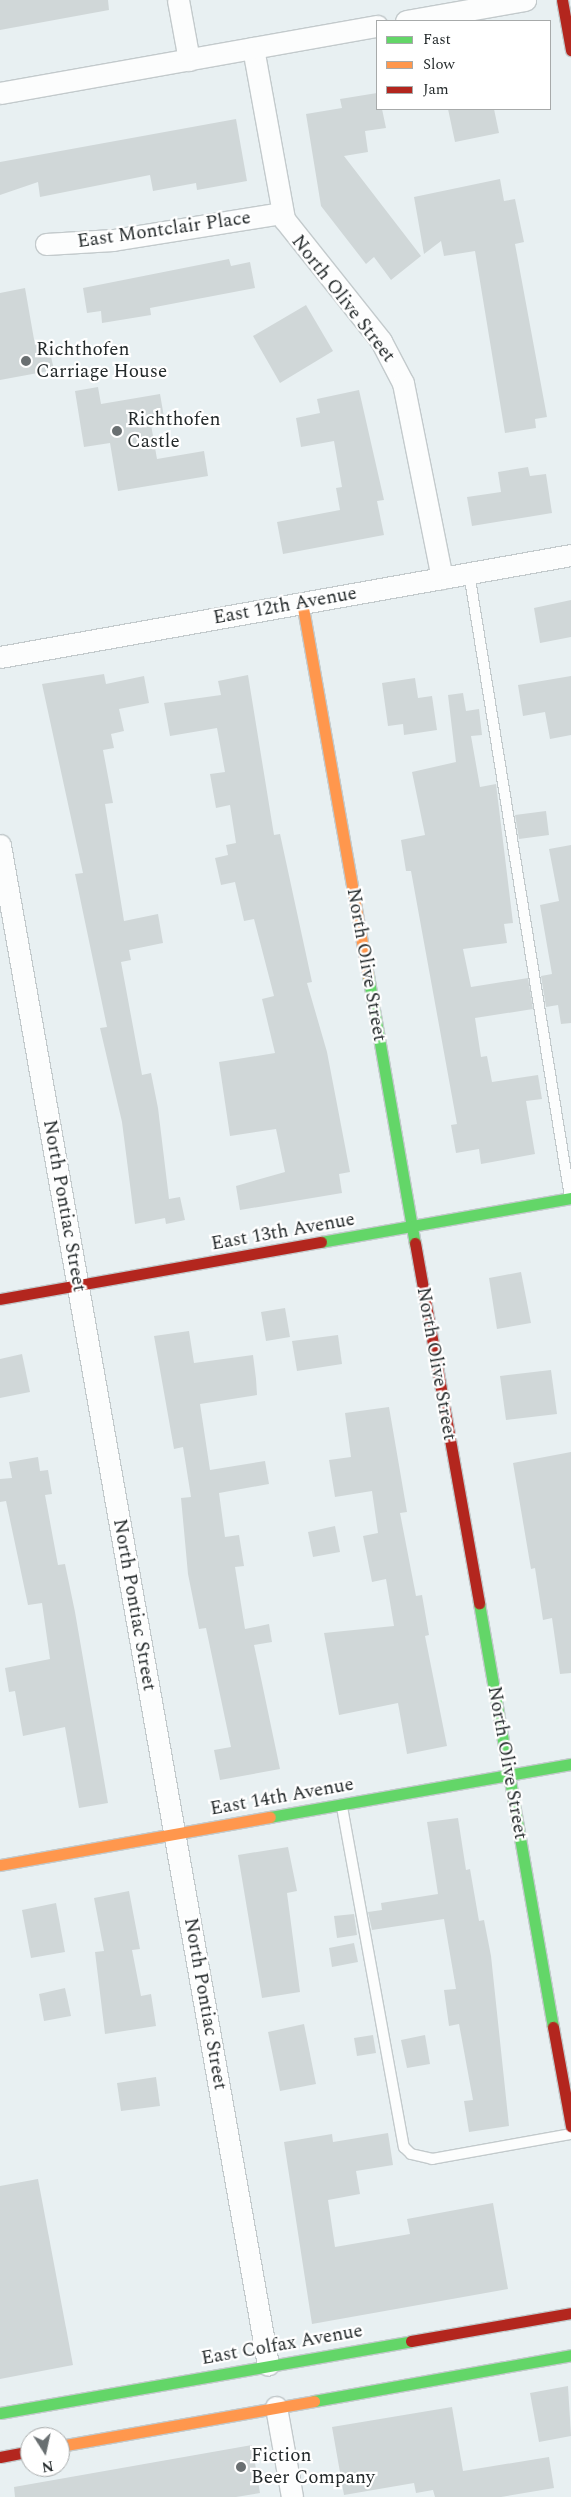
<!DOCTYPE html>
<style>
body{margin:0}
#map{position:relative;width:571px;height:2497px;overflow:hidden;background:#e8f0f2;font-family:Spectral,serif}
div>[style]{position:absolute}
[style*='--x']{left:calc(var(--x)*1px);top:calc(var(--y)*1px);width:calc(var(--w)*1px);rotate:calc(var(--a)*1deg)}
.building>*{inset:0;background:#d0d7d8}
.roads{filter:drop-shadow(1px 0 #c3cacc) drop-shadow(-1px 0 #c3cacc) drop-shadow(0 1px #c3cacc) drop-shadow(0 -1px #c3cacc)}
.lane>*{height:10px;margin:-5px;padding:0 5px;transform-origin:5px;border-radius:5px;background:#fcfdfd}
.street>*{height:21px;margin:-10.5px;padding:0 10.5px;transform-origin:10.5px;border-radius:10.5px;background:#fcfdfd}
.fast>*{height:11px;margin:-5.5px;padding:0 5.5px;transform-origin:5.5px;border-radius:5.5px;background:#63d668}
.slow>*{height:11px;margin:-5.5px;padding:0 5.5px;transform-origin:5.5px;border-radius:5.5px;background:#ff974d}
.jam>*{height:11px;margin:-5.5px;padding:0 5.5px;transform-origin:5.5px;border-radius:5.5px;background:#b3261e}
.dots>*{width:14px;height:14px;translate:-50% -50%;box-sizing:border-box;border:2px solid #fff;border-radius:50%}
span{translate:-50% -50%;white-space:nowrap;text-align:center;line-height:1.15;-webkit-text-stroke:4.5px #fff;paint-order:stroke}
.street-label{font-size:19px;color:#242a2b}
.poi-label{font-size:19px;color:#242a2b}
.left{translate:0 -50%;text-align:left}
.legend{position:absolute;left:376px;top:20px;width:175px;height:90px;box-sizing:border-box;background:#fff;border:1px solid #a7aaaa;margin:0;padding:6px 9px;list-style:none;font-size:15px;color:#242a2b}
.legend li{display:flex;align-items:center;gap:10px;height:25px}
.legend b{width:25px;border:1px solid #a7aaaa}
.north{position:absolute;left:20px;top:2427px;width:50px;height:50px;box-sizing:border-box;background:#fff;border:1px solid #a7aaaa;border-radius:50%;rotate:170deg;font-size:14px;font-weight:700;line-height:20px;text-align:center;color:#242a2b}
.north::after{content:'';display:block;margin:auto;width:18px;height:22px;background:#696f71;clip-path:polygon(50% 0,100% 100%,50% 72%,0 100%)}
</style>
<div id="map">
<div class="building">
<i style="clip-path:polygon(0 0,108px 0,109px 10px,0 30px)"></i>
<i style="clip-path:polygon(377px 93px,377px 109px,382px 109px,386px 128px,365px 131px,368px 152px,344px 156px,421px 256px,391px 280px,374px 257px,366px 264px,321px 206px,306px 114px,342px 108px,340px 99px)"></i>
<i style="clip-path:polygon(448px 109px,494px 109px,499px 133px,455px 142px)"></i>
<i style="clip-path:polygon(236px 119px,247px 181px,197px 190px,196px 183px,153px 191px,150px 175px,40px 197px,38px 182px,0 195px,0 162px)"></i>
<i style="clip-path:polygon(500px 179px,504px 201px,515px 199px,524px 242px,515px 244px,547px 417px,535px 419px,536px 428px,505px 433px,475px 251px,444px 256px,441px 241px,424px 254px,414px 197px)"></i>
<i style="clip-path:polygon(229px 259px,231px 266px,250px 262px,255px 288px,150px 308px,151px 315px,102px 323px,101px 311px,87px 313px,83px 288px)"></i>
<i style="clip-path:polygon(25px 288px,35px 345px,48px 343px,54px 370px,0 380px,0 293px)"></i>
<i style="clip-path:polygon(306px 305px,333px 351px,280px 383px,253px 336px)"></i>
<i style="clip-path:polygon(98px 387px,101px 404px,160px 394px,164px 417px,150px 419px,157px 459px,204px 451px,208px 476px,118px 491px,110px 443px,84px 447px,75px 391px)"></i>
<i style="clip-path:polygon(359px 390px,384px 500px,377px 501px,384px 535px,283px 554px,277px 522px,340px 510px,336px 488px,342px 487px,334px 441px,301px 447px,296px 418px,320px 413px,317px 399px)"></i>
<i style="clip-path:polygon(528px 467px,530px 476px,546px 474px,552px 513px,472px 526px,467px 497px,501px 492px,498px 472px)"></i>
<i style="clip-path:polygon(571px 600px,571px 637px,540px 643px,534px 608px)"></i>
<i style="clip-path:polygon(104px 674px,106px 684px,144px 676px,149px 703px,119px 709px,124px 731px,111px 734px,114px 748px,103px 750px,113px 803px,105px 804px,124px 921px,158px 914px,163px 943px,129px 950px,131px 960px,121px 962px,142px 1075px,151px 1073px,158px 1108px,169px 1199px,180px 1197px,185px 1220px,166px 1224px,165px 1218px,135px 1224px,122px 1122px,100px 1028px,107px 1027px,75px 874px,83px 873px,42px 684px)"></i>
<i style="clip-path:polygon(248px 675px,274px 835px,280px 834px,312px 982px,307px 983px,327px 1052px,350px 1172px,339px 1174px,342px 1193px,240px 1210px,236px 1186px,285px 1172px,276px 1129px,230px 1136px,219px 1062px,275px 1053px,262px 999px,274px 996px,254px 919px,244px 921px,235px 882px,221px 885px,215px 858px,228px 855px,226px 845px,236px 843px,230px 805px,216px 808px,210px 774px,225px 772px,217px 728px,170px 736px,164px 703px,221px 695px,218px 681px)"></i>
<i style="clip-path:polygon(571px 676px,571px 735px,550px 739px,545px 712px,523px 716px,518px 685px)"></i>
<i style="clip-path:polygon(415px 678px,418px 698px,432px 696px,437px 730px,404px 735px,403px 724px,388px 726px,382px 683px)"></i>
<i style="clip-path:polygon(463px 693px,466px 711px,479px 709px,482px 735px,471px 736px,480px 787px,496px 784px,513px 923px,504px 924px,507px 943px,463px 949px,471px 987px,528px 978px,533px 1009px,475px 1018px,481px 1057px,487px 1056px,492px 1082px,538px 1075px,542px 1099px,526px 1101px,535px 1154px,481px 1164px,479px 1149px,456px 1153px,451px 1125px,457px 1124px,411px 871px,406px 871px,401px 840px,425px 835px,412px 772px,456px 762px,448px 695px)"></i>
<i style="clip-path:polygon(546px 811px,549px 835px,519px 839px,515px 815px)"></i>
<i style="clip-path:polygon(571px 845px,571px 1023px,561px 1024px,558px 1005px,546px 1007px,541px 976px,552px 974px,540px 905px,559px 901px,549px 849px)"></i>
<i style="clip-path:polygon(521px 1272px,531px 1323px,497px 1329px,489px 1278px)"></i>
<i style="clip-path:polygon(285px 1308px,290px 1337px,266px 1341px,261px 1312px)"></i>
<i style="clip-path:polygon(189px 1331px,194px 1363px,253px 1355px,256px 1379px,257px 1395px,200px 1404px,210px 1470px,265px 1461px,269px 1484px,219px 1493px,225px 1537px,239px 1535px,244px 1566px,235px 1567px,245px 1629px,269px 1624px,272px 1642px,254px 1645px,280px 1769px,220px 1780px,214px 1750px,231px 1747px,206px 1628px,199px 1629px,188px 1574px,181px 1498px,191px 1497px,183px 1447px,174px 1449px,154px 1336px)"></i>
<i style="clip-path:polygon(338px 1335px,342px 1364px,297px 1371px,292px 1341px)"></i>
<i style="clip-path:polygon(22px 1354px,30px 1392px,0 1398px,0 1359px)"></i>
<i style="clip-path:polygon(551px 1370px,557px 1414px,506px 1420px,500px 1376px)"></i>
<i style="clip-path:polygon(389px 1407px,407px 1512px,400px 1513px,416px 1596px,422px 1595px,429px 1635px,425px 1636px,447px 1746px,407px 1754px,398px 1703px,339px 1715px,324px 1633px,394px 1626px,386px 1579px,372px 1582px,363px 1536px,378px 1533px,372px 1491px,335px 1497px,329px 1460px,351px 1457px,345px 1413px)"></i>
<i style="clip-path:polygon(571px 1452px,571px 1673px,560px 1674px,552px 1618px,543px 1620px,535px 1568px,531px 1569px,513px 1463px)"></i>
<i style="clip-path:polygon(38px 1457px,40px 1471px,48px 1470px,52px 1494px,45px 1495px,58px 1565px,65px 1564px,75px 1612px,108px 1803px,79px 1808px,65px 1727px,23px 1736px,15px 1691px,9px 1692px,5px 1668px,50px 1659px,42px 1603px,28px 1605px,6px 1501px,0 1502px,0 1479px,12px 1478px,9px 1462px)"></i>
<i style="clip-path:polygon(335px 1526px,340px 1552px,313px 1557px,308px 1532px)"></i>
<i style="clip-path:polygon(458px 1818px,466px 1870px,470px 1869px,479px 1921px,484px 1920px,491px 1956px,509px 2126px,469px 2132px,464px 2101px,473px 2100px,459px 2024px,449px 2026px,444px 1990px,456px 1989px,444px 1919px,372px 1930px,368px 1912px,382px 1910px,381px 1903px,438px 1894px,427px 1822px)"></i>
<i style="clip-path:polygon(288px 1847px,297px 1891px,287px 1893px,300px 1992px,262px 1998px,238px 1855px)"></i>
<i style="clip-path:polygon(129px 1891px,140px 1949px,132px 1950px,141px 1996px,151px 1994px,156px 2026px,105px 2034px,95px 1952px,104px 1951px,94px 1898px)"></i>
<i style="clip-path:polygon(56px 1903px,65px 1952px,31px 1958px,22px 1910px)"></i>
<i style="clip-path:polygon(354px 1914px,357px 1935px,337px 1938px,334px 1916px)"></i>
<i style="clip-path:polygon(354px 1943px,358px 1962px,332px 1967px,329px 1948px)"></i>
<i style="clip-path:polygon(65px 1988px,71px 2016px,44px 2021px,39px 1994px)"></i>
<i style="clip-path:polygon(304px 2024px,316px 2084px,280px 2091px,268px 2032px)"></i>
<i style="clip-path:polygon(373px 2035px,376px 2053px,357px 2056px,354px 2038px)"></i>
<i style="clip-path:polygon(425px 2035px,430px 2064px,407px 2068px,401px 2040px)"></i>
<i style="clip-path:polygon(156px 2077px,160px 2106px,121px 2111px,117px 2083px)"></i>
<i style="clip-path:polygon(388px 2133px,393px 2165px,356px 2171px,360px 2194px,328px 2200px,335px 2247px,410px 2234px,407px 2219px,493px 2203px,508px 2289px,312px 2324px,284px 2142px,332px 2134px,333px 2142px)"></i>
<i style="clip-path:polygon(38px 2179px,73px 2365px,0 2379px,0 2186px)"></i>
<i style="clip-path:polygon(568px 2386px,571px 2436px,539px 2442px,530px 2393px)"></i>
<i style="clip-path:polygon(452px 2407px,463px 2471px,549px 2457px,554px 2488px,501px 2497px,435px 2497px,433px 2490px,416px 2493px,414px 2483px,344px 2495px,332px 2427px)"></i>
<i style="clip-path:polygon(252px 2445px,260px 2493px,236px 2497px,15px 2497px,14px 2487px)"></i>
</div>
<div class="roads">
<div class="lane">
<i style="--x:469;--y:573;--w:632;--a:80.81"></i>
<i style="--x:342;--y:1807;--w:346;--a:79.7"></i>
<i style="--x:404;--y:2147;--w:10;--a:45"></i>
<i style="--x:411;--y:2154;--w:22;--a:13"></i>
<i style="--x:432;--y:2159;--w:141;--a:-10.2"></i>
</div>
<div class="street">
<i style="--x:178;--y:0;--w:61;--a:79.6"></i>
<i style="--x:406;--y:21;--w:121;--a:-10"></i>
<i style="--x:253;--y:48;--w:174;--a:79.7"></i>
<i style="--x:284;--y:219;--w:156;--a:51.5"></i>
<i style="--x:381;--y:341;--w:47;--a:62.4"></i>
<i style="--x:403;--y:383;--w:199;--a:78.7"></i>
<i style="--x:0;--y:93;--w:383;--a:-10.1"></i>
<i style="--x:46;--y:244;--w:67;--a:-3.4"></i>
<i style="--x:113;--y:240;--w:170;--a:-9.1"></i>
<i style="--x:0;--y:657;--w:580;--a:-10.13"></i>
<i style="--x:0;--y:845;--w:1543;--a:80"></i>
<i style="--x:276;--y:2407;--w:91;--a:79.9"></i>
</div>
<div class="fast">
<i style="--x:368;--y:975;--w:272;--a:80.1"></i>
<i style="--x:321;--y:1242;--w:254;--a:-10"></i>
<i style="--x:479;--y:1603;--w:430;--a:80.1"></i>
<i style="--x:270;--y:1817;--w:306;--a:-10"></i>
<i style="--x:314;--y:2401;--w:261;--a:-10.1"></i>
<i style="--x:0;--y:2413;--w:417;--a:-9.9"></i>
</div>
<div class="slow">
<i style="--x:302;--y:602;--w:379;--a:80"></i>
<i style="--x:0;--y:1865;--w:274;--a:-10.1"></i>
<i style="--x:60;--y:2446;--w:258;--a:-10"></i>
</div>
<div class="jam">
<i style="--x:562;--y:0;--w:51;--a:79.8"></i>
<i style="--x:415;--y:1243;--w:366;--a:79.9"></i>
<i style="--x:0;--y:1299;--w:326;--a:-10.1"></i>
<i style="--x:553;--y:2027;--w:101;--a:79.7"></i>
<i style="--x:411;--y:2341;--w:162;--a:-9.9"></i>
<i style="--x:0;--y:2457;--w:31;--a:-11"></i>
</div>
</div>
<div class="dots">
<i style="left:26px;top:361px;background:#696f71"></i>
<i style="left:117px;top:431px;background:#696f71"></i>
<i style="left:241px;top:2467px;background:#696f71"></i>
</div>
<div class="street-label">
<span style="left:164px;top:230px;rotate:-8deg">East Montclair Place</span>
<span style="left:343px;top:299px;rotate:52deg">North Olive Street</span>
<span style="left:285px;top:606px;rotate:-10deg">East 12th Avenue</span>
<span style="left:366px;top:965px;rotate:80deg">North Olive Street</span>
<span style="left:64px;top:1206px;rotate:80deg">North Pontiac Street</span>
<span style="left:283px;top:1232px;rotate:-10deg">East 13th Avenue</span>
<span style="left:436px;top:1364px;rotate:80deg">North Olive Street</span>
<span style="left:134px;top:1605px;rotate:80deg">North Pontiac Street</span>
<span style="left:507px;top:1763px;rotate:80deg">North Olive Street</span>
<span style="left:282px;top:1797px;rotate:-10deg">East 14th Avenue</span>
<span style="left:205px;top:2004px;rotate:80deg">North Pontiac Street</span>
<span style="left:282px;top:2345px;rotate:-10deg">East Colfax Avenue</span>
</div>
<div class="poi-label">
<span class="left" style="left:36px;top:361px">Richthofen<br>Carriage House</span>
<span class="left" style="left:127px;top:431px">Richthofen<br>Castle</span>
<span class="left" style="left:251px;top:2467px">Fiction<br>Beer Company</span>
</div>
<ul class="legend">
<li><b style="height:6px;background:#63d668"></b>Fast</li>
<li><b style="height:6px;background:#ff974d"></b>Slow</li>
<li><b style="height:6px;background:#b3261e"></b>Jam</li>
</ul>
<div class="north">N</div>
</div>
